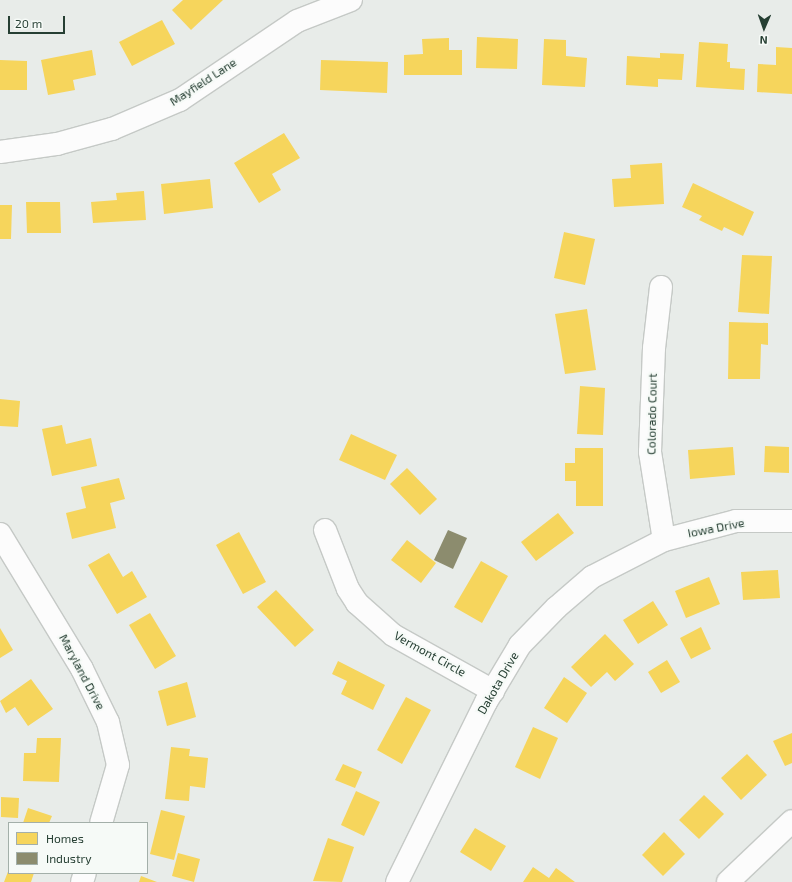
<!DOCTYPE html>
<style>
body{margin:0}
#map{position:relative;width:792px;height:882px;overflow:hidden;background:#e8ece9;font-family:"Exo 2",sans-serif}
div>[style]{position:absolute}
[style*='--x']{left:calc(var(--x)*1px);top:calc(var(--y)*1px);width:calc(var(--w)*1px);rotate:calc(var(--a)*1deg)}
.homes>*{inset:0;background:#f6d55c}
.industry>*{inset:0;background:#8c8c6e}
.roads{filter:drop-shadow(1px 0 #c5c9c6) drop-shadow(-1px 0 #c5c9c6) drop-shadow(0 1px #c5c9c6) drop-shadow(0 -1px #c5c9c6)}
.minor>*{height:22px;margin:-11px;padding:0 11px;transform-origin:11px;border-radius:11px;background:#fcfcfc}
span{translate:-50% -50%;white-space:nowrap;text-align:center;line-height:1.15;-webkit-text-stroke:4px #f6faf7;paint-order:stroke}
.street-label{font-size:12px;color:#263f33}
.legend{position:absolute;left:8px;top:822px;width:140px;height:52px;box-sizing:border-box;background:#f6faf7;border:1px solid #a3afa9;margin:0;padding:5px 7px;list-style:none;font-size:12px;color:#263f33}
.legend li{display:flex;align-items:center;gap:8px;height:20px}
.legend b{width:20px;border:1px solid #a3afa9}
.north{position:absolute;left:744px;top:8px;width:40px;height:40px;-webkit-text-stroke:3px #f6faf7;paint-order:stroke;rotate:182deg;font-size:11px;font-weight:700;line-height:16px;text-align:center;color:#263f33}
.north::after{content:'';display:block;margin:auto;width:14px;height:18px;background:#263f33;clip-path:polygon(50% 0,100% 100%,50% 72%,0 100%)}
.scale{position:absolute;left:8px;top:16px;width:57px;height:18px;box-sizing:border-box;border:2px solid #263f33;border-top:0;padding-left:5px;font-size:12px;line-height:14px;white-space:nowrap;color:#263f33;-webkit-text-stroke:3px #f6faf7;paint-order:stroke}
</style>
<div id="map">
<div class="homes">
<i style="clip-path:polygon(183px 0,223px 0,191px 30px,172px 10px)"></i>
<i style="clip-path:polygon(162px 20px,175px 44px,132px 66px,119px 42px)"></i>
<i style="clip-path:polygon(477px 37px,518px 39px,517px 69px,476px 68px)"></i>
<i style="clip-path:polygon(449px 38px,449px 50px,462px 50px,462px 75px,404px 75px,404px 55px,423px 54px,422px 39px)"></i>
<i style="clip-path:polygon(544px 39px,566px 40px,566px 56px,587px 58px,585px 87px,542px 85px)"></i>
<i style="clip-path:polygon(699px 42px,728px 44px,727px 62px,730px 62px,730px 68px,745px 69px,744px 90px,696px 87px)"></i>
<i style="clip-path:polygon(776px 47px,792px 48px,792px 94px,757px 92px,758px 64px,776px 65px)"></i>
<i style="clip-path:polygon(92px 50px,96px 75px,73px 80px,75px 90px,48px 95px,41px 60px)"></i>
<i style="clip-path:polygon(660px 53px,684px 54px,682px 80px,658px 79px,658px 87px,626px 85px,627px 56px,660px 58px)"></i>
<i style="clip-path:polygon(0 60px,27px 61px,27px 90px,0 90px)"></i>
<i style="clip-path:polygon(321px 60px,388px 62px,387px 93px,320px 90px)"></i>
<i style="clip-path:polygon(284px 133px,300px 158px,272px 174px,281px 190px,259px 203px,234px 163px)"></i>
<i style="clip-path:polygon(662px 163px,664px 204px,614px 207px,612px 179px,631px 178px,630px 165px)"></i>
<i style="clip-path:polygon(210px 179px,213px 208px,164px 214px,161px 184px)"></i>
<i style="clip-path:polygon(693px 183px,754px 212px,743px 236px,724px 227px,722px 231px,699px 220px,702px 216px,682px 207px)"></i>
<i style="clip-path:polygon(144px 191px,146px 220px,93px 223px,91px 202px,117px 200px,116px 193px)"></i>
<i style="clip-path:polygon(26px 202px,60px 202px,61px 233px,27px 233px)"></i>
<i style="clip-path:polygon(0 205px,12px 205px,11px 239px,0 239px)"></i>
<i style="clip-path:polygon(564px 232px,595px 239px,585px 285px,554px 278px)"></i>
<i style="clip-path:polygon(742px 255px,772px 256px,769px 314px,738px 312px)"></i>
<i style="clip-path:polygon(587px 309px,596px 370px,565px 374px,555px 314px)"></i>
<i style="clip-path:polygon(729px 322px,768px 323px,768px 345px,761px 344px,760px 379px,728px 379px)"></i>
<i style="clip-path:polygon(580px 386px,605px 388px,603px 435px,577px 434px)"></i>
<i style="clip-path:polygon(0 399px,20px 401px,18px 427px,0 426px)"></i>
<i style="clip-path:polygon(62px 425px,66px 444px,91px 438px,97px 466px,52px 476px,42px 429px)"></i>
<i style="clip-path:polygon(351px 434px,397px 455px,385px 480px,339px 460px)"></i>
<i style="clip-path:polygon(765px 446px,789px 447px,789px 473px,764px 472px)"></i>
<i style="clip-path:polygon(733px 447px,735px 475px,690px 479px,688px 450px)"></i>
<i style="clip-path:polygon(575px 448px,603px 448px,603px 506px,576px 506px,576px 481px,565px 481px,565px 463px,575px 463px)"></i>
<i style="clip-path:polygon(407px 468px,437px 499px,420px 515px,390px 484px)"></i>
<i style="clip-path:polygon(119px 478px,125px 499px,110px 503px,116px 528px,72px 539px,66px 513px,86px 508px,81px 487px)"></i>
<i style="clip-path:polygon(558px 513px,574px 533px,536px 561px,521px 542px)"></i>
<i style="clip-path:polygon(239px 532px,266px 582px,243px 594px,216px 545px)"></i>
<i style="clip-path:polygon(407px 540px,436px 563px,421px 583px,391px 560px)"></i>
<i style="clip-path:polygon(109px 553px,123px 577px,132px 571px,147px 597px,117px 614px,88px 565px)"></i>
<i style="clip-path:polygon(481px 561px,508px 576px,482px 623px,454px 607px)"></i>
<i style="clip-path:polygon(778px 570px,780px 598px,743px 600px,741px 572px)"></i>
<i style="clip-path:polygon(709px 577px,720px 604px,686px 618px,675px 591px)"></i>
<i style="clip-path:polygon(276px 590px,314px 630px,295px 647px,257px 607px)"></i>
<i style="clip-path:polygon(653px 601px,668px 625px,638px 644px,623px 620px)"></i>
<i style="clip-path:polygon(150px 613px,176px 656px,155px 669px,129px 625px)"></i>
<i style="clip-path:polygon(701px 627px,711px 649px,691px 659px,680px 638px)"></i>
<i style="clip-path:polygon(0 628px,13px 650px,0 658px)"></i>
<i style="clip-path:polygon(605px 634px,634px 664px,615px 681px,607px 672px,591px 687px,571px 667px)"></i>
<i style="clip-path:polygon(667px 660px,680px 682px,661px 693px,648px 672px)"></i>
<i style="clip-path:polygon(338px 661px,385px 685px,373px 710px,341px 694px,347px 681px,332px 674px)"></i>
<i style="clip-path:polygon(564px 677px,587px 693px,567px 723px,544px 708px)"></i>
<i style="clip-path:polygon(31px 679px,53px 709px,28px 726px,15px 707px,6px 713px,0 701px)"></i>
<i style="clip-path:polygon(187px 682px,196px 717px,167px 726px,158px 691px)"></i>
<i style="clip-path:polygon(406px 697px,431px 710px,402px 764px,377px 750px)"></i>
<i style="clip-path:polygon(533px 727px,558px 738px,540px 779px,515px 767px)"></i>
<i style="clip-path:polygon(792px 733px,792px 763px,785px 766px,773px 741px)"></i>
<i style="clip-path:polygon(37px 738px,61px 738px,59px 782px,23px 781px,24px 753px,36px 753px)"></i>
<i style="clip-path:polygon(171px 747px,190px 749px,189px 756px,208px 758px,205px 788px,190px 786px,189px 801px,165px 799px)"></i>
<i style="clip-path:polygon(747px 754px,767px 775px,741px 800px,721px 778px)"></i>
<i style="clip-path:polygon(343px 764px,362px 772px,355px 788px,335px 780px)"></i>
<i style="clip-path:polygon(356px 791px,380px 802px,364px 836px,341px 825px)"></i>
<i style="clip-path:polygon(704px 795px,724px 814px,699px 839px,679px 820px)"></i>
<i style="clip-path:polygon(1px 797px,19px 798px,18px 818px,1px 817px)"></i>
<i style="clip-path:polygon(28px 808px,52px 816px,49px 823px,23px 823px)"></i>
<i style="clip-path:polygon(161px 810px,185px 816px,174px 860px,150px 854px)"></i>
<i style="clip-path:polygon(475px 828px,506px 846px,491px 871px,460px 852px)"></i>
<i style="clip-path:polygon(664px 832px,685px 854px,663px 876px,642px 855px)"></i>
<i style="clip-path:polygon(328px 838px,354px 847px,342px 882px,313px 881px)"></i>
<i style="clip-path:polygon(178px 853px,200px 859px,194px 882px,172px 876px)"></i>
<i style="clip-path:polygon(533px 867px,549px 878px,556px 868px,575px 882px,523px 882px)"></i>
<i style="clip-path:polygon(9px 869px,9px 873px,34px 873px,31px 882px,4px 882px)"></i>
<i style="clip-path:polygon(141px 876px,157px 882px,139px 882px)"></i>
</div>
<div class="industry">
<i style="clip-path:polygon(448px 530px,467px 538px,453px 569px,434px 560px)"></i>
</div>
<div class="roads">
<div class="minor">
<i style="--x:0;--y:152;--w:58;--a:-8"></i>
<i style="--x:57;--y:144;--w:57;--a:-15.3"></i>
<i style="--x:112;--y:129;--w:74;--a:-23.1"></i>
<i style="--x:180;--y:100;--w:141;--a:-34"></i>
<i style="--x:297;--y:21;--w:58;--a:-21.3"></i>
<i style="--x:661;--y:287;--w:61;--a:96.5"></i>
<i style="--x:654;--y:348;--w:104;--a:92.2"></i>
<i style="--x:650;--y:452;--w:89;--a:81"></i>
<i style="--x:325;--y:530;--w:63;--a:68.7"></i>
<i style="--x:348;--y:589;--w:17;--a:57"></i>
<i style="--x:357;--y:603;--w:48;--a:41.6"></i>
<i style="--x:393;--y:635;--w:115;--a:29.2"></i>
<i style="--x:0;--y:534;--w:158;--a:58.7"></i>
<i style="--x:82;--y:669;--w:59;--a:63.9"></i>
<i style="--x:108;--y:722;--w:44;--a:76.9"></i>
<i style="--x:118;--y:765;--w:60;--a:106.3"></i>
<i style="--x:82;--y:882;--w:9;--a:-72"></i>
<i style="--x:397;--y:882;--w:201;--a:-63.7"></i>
<i style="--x:486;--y:702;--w:66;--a:-59.2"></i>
<i style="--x:520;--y:645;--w:52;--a:-45.8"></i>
<i style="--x:556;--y:608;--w:48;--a:-40.7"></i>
<i style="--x:592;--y:577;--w:81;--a:-27.2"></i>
<i style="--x:664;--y:540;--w:74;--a:-14.8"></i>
<i style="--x:736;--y:521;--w:56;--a:0"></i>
<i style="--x:728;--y:882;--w:88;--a:-43.6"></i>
</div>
</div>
<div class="street-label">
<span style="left:203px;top:82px;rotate:-33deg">Mayfield Lane</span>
<span style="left:652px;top:414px;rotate:-89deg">Colorado Court</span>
<span style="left:716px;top:528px;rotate:-11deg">Iowa Drive</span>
<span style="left:430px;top:654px;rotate:29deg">Vermont Circle</span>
<span style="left:82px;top:672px;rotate:62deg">Maryland Drive</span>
<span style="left:498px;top:683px;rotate:-60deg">Dakota Drive</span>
</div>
<ul class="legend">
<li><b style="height:11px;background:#f6d55c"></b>Homes</li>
<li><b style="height:11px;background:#8c8c6e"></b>Industry</li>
</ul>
<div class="north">N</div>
<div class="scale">20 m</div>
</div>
